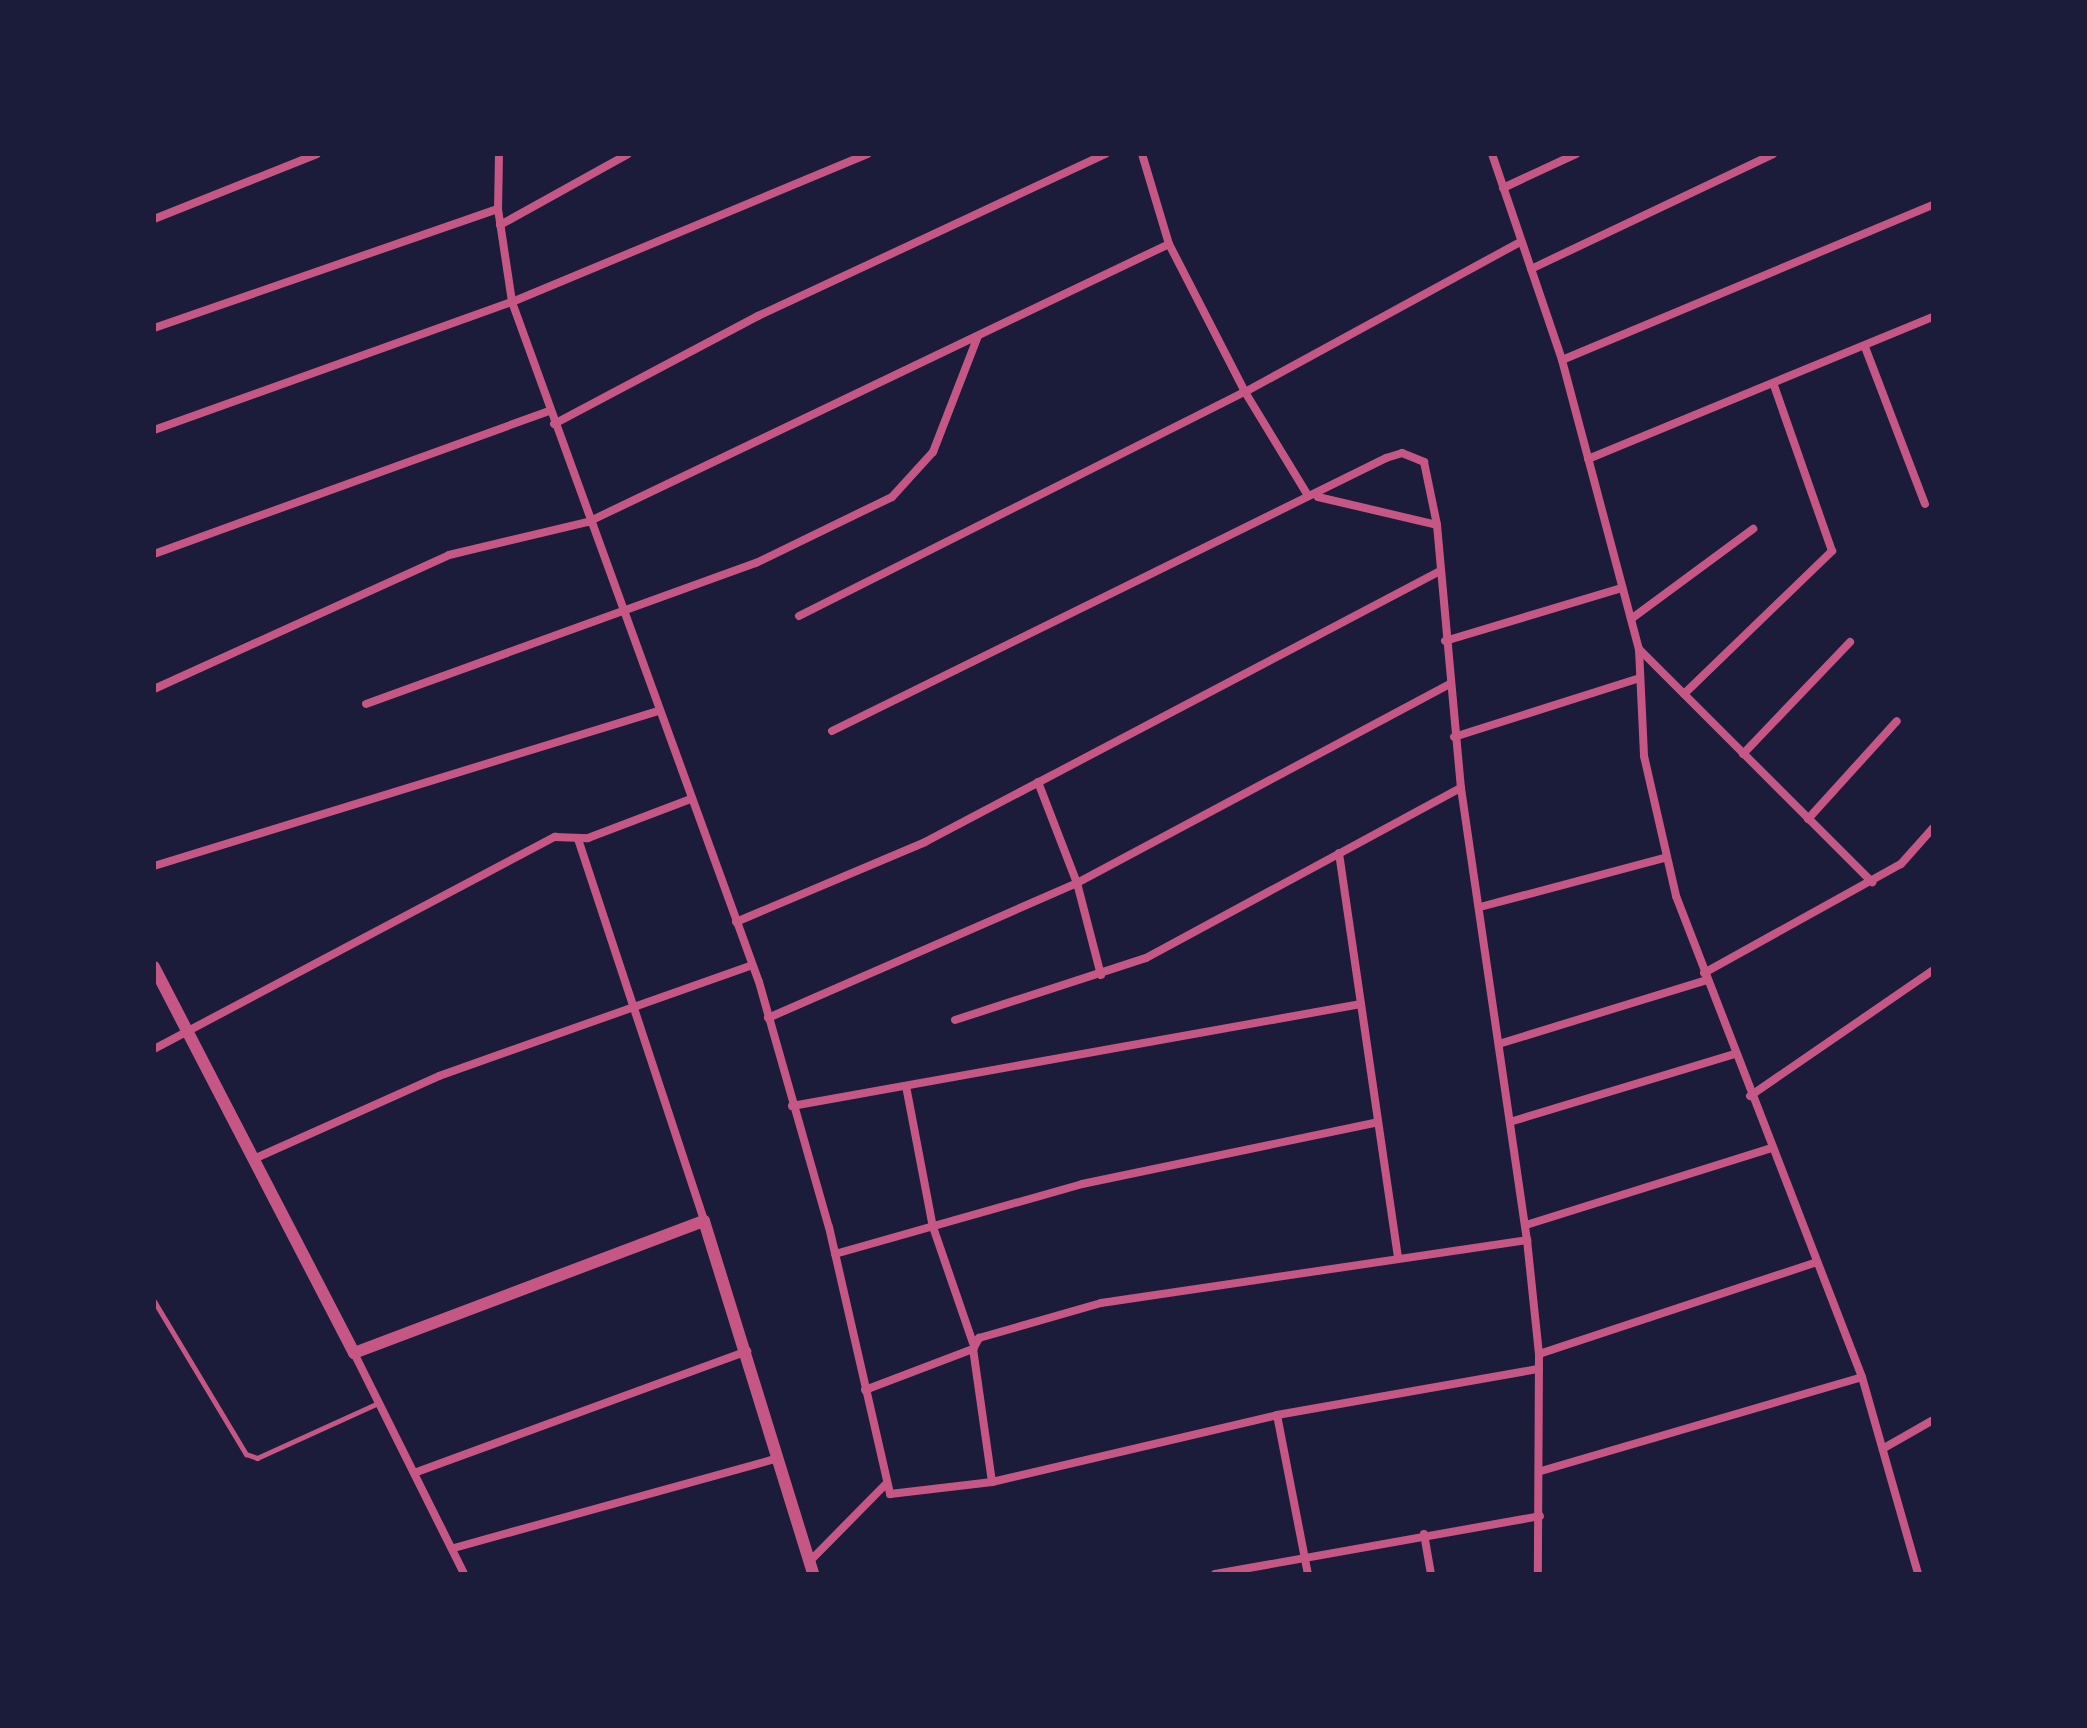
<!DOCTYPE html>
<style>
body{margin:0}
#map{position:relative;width:2087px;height:1728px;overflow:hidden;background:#1b1b3a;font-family:"IBM Plex Sans",sans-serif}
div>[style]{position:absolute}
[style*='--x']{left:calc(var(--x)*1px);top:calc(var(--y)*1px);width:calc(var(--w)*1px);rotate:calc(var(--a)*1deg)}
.service>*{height:5px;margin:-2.5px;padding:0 2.5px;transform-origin:2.5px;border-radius:2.5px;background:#c65784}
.minor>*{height:8px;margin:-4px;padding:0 4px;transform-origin:4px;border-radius:4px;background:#c65784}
.tertiary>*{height:12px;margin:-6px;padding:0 6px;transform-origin:6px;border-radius:6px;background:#c65784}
span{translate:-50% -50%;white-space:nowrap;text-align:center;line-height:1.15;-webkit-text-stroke:6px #1b1b3a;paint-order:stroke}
.frame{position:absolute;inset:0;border:156px solid #1b1b3a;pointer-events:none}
</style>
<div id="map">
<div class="service">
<i style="--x:154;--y:1301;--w:179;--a:59"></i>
<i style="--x:246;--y:1454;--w:12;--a:20"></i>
<i style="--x:257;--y:1458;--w:133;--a:-24.4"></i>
</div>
<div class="minor">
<i style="--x:499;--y:154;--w:55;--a:91"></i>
<i style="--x:498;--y:209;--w:94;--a:81.4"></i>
<i style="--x:512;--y:302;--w:723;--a:70.04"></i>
<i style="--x:759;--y:982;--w:255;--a:74.1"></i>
<i style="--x:829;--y:1227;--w:274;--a:77.1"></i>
<i style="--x:890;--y:1494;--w:103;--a:-6.7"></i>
<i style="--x:992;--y:1482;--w:134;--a:-98.1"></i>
<i style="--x:973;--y:1349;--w:13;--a:-61"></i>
<i style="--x:979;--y:1338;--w:127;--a:-16"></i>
<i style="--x:1101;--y:1303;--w:431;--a:-8.4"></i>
<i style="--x:1142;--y:154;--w:94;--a:73.3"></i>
<i style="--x:1169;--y:244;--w:166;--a:62.8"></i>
<i style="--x:1245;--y:392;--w:119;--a:58.7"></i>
<i style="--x:1492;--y:154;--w:218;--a:71.2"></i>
<i style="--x:1562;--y:360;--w:299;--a:75.1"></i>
<i style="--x:1639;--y:649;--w:107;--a:87.3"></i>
<i style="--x:1644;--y:756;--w:144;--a:77.1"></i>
<i style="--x:1676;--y:896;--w:516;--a:68.86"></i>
<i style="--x:1862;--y:1377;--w:205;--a:74.1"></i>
<i style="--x:1503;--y:188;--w:81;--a:-25"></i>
<i style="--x:154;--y:219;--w:175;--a:-21.7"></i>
<i style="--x:500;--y:225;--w:146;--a:-29"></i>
<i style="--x:1531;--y:269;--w:268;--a:-25.4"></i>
<i style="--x:154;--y:328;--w:364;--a:-19.1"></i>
<i style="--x:1865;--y:347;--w:168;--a:69.1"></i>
<i style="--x:1562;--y:360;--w:402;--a:-22.7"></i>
<i style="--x:554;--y:424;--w:231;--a:-27.9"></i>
<i style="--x:758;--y:316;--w:384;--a:-25"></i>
<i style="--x:154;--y:430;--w:380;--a:-19.7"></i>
<i style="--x:512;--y:302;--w:385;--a:-22.6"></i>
<i style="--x:1588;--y:459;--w:373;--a:-22.4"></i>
<i style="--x:1318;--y:497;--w:122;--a:13.2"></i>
<i style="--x:154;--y:554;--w:421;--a:-19.9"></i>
<i style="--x:799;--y:616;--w:499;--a:-26.7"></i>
<i style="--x:1245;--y:392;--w:313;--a:-28.6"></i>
<i style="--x:1631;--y:619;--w:152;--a:-36.4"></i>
<i style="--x:1445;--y:641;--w:185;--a:-16.7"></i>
<i style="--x:1639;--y:649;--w:330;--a:45"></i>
<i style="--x:154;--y:689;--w:324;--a:-24.4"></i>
<i style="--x:449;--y:555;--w:143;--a:-13.4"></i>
<i style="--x:588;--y:522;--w:644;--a:-25.57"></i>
<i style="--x:1684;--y:694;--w:206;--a:-44"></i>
<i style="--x:1832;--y:551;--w:176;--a:-109.3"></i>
<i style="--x:366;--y:704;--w:415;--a:-19.9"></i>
<i style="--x:756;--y:563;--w:151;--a:-25.9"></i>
<i style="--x:892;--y:497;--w:61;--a:-47.7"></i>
<i style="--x:933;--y:452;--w:124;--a:-68.8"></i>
<i style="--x:832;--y:731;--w:618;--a:-26.23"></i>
<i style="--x:1386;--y:458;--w:17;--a:-17"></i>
<i style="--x:1402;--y:453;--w:24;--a:22"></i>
<i style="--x:1424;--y:462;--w:64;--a:78.3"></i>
<i style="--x:1437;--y:525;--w:264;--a:84.8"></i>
<i style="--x:1461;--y:788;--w:457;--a:81.7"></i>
<i style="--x:1527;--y:1240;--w:115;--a:84"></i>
<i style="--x:1539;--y:1354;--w:220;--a:90.3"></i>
<i style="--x:1454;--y:737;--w:195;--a:-17.6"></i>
<i style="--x:1743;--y:754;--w:155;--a:-46.3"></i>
<i style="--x:1038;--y:782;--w:108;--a:68.9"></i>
<i style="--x:1077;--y:883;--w:95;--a:75.4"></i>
<i style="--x:1808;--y:819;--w:132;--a:-47.8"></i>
<i style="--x:578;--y:839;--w:402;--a:71.7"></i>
<i style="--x:1339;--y:853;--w:409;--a:81.7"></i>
<i style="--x:154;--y:866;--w:527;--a:-17.09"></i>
<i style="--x:1480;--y:907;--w:190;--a:-14.9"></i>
<i style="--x:736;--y:922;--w:205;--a:-22.9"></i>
<i style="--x:925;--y:842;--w:582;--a:-27.75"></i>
<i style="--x:1704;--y:973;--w:225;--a:-29"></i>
<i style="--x:1901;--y:864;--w:48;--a:-48.4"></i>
<i style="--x:768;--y:1018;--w:337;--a:-23.6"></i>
<i style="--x:1077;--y:883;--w:421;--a:-28.1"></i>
<i style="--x:955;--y:1020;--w:201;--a:-18"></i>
<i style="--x:1146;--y:958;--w:358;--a:-28.4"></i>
<i style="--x:1502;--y:1043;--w:214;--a:-17.1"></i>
<i style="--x:154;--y:1049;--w:454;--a:-27.9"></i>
<i style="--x:555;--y:837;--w:33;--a:2"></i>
<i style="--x:588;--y:838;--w:107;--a:-20.8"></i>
<i style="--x:906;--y:1086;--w:144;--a:79.2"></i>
<i style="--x:933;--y:1227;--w:123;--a:71"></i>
<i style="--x:1750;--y:1096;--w:222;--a:-34.5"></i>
<i style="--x:792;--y:1106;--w:578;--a:-10.16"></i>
<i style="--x:1513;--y:1121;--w:232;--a:-16.8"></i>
<i style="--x:256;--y:1158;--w:201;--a:-24.1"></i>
<i style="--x:439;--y:1076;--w:332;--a:-19.5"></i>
<i style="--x:1526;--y:1225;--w:257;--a:-17.4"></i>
<i style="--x:835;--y:1254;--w:257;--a:-15.8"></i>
<i style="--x:1082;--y:1184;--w:302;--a:-11.8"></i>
<i style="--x:354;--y:1353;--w:247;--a:63.5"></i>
<i style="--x:1539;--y:1354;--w:293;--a:-18.3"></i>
<i style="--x:865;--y:1390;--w:116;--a:-20.8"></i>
<i style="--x:1277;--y:1415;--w:162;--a:79"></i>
<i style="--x:1884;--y:1448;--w:56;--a:-29.7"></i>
<i style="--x:1541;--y:1471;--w:334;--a:-16.3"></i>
<i style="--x:414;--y:1473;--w:355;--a:-20.1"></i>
<i style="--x:992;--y:1482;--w:293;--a:-13.2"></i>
<i style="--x:1277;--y:1415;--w:266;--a:-10"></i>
<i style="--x:1424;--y:1534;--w:41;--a:80.1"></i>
<i style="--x:454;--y:1548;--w:337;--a:-15.5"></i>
<i style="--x:810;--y:1561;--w:107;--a:-45.4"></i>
<i style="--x:1215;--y:1574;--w:330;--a:-10.1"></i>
</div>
<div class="tertiary">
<i style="--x:154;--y:967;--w:435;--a:62.6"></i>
<i style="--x:354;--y:1353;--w:374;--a:-20.7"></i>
<i style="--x:704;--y:1221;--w:369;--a:72.8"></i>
</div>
<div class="frame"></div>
</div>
